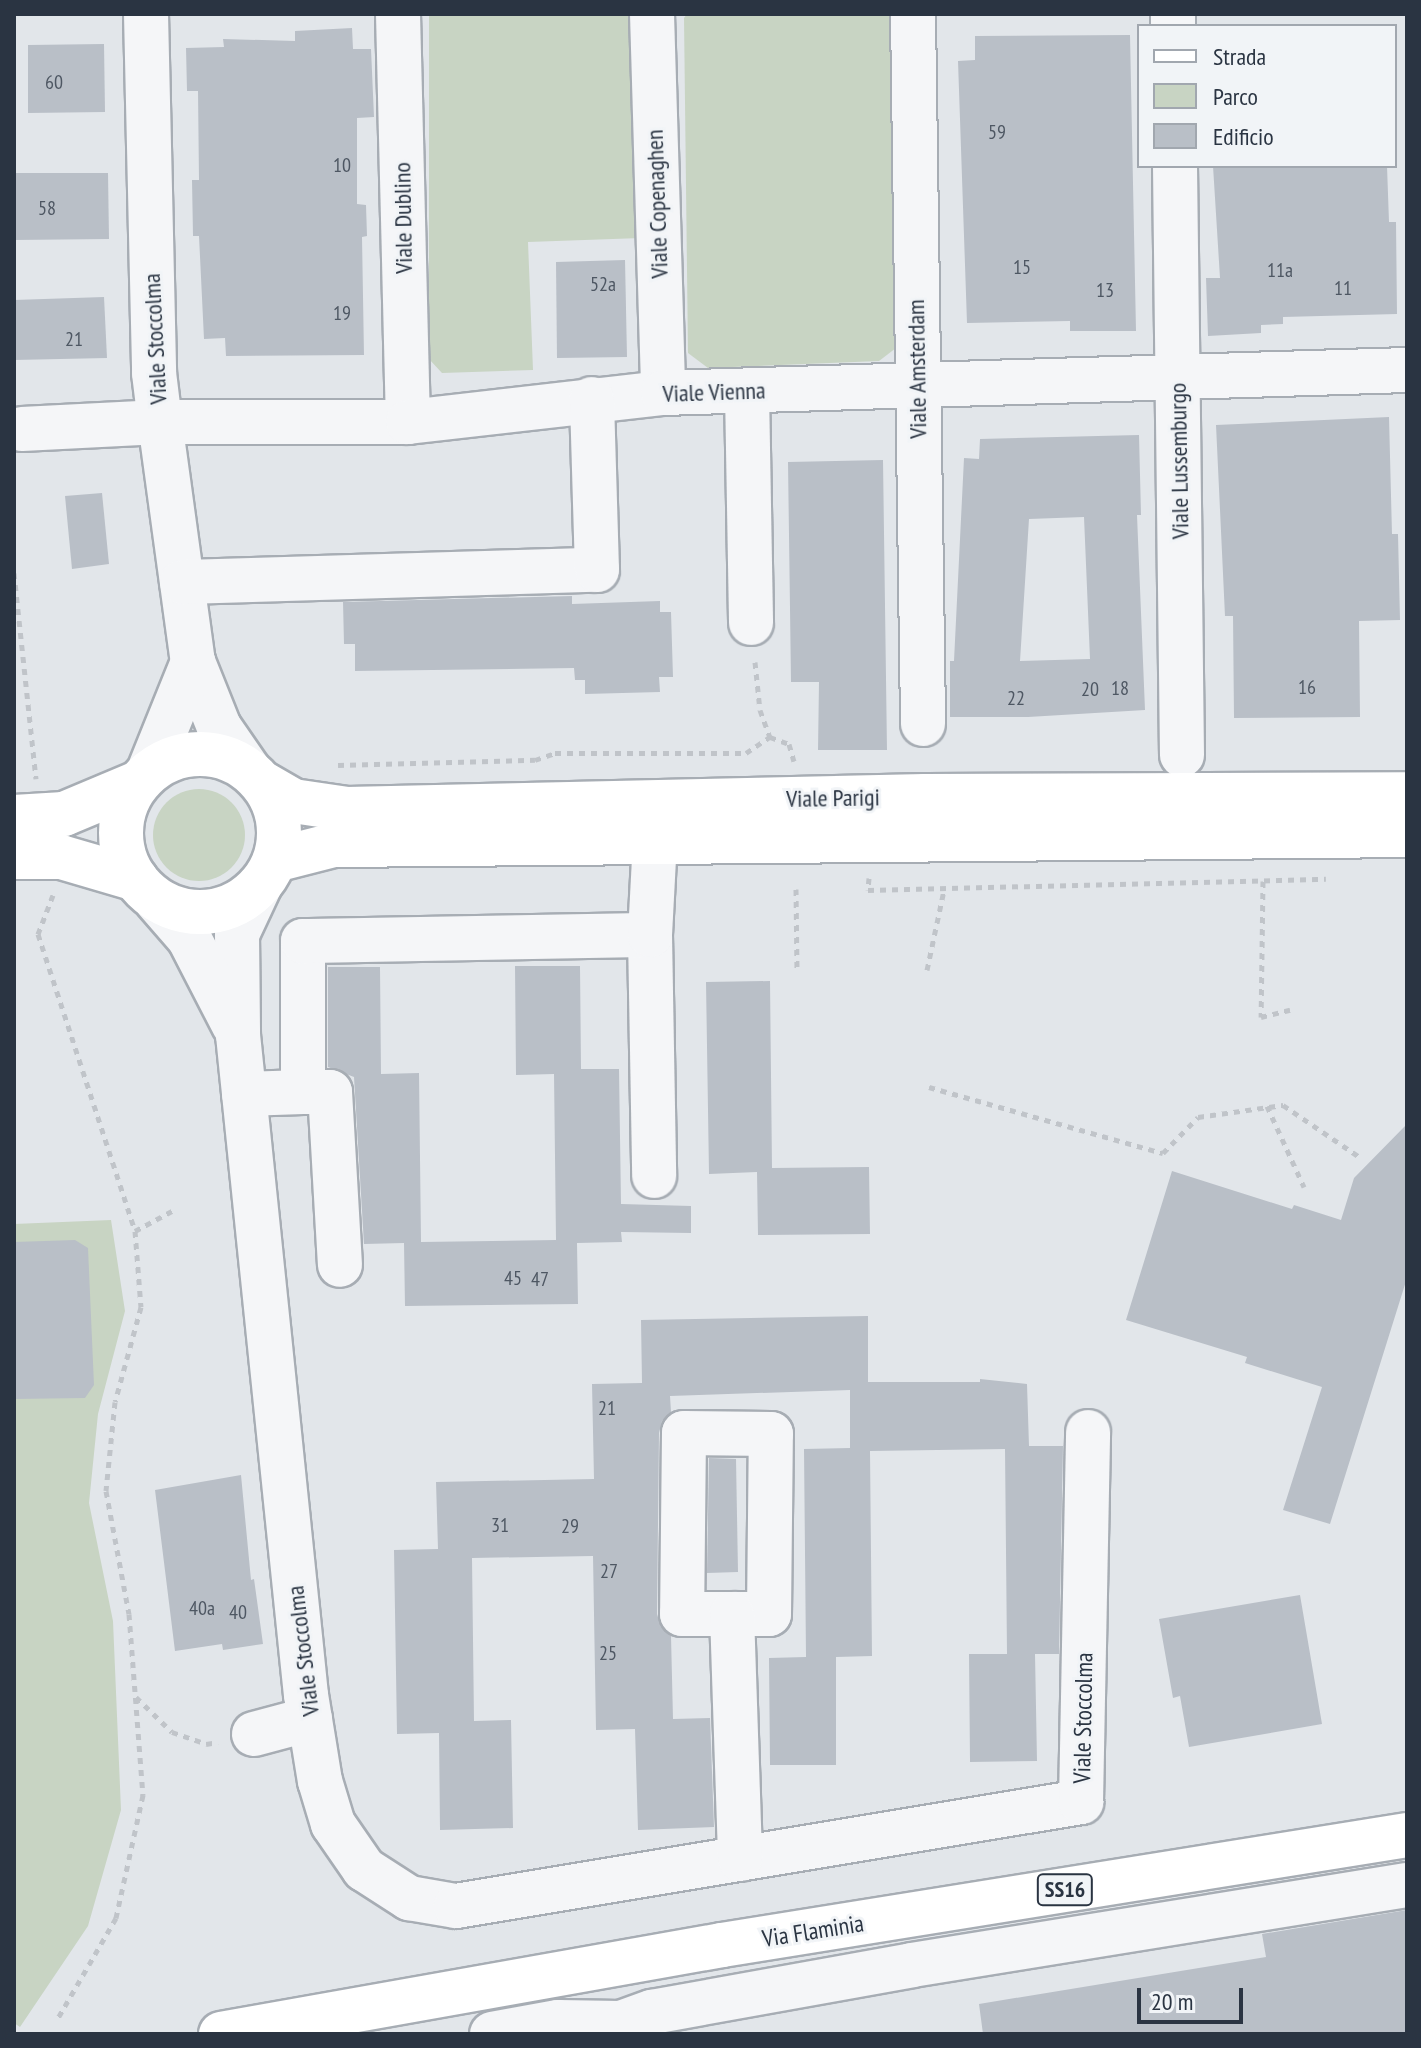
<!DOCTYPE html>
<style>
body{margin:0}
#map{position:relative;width:1421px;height:2048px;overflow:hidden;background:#e2e6ea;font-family:"PT Sans Narrow",sans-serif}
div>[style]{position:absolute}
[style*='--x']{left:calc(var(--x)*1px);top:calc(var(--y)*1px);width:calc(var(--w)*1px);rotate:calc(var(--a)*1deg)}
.green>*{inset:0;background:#c8d4c3}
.round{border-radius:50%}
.building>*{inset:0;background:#b9bfc7}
.path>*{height:5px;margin-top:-2.5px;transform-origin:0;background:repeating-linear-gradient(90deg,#c0c4c9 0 6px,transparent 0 12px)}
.roads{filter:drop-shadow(2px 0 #a7adb4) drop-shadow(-2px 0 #a7adb4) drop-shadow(0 2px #a7adb4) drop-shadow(0 -2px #a7adb4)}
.minor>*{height:44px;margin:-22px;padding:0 22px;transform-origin:22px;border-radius:22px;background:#f5f6f8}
.major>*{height:44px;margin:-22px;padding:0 22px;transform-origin:22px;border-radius:22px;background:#fff}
.major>.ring{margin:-22px;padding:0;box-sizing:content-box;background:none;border:44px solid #fff;border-radius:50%}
span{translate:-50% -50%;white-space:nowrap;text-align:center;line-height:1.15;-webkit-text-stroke:6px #f1f4f7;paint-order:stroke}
.number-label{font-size:20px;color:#4e5763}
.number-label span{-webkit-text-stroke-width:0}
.shield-label span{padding:2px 6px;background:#f1f4f7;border:2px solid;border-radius:6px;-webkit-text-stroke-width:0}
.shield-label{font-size:22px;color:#2a3442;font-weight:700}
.street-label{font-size:24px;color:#2a3442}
.frame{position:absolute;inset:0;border:16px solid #2a3442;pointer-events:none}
.legend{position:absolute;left:1137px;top:24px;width:260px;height:144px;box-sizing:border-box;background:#f1f4f7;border:2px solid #a1a7af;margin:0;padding:10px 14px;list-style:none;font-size:24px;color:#2a3442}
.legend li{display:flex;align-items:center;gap:16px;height:40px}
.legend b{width:40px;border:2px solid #a1a7af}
.scale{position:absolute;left:1137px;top:1988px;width:106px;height:36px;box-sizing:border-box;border:4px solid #2a3442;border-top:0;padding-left:10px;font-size:24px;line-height:28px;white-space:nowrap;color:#2a3442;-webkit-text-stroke:6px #f1f4f7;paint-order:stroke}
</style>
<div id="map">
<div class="green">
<i style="clip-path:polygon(637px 14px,641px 238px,528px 242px,533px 370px,442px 373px,429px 359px,429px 15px)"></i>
<i style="clip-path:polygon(687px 14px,893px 14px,896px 348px,879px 361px,708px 368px,688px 353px,684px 18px)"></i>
<i class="round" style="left:153px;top:789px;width:92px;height:92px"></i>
<i style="clip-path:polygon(111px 1220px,125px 1311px,98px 1414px,89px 1503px,113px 1621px,121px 1810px,88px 1926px,20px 2027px,14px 2023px,14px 1224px)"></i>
</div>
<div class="building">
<i style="clip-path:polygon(352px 28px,353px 49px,371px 49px,374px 117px,357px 118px,357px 204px,366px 205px,367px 236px,362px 237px,364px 355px,226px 356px,225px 338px,204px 339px,199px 236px,193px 236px,192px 180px,199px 180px,198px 91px,187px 91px,186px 48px,224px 47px,223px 39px,295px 41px,295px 31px)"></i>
<i style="clip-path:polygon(1130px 35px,1136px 331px,1070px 331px,1070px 321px,967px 323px,958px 61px,975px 60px,975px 36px)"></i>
<i style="clip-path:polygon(104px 44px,105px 112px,28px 113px,28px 45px)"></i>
<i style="clip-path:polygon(1213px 166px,1387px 166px,1389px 222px,1396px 222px,1397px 314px,1283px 317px,1283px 324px,1261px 325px,1261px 333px,1208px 336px,1206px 278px,1220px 278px)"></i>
<i style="clip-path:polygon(14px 173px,108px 173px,109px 239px,14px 240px)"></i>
<i style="clip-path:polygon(625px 260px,627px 357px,557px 358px,556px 262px)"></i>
<i style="clip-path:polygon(104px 297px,107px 358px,14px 360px,14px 300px)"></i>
<i style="clip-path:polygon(1389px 417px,1392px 534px,1398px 534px,1400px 620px,1359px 621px,1360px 717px,1234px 718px,1233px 616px,1225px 616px,1216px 425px)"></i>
<i style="clip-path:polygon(evenodd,1139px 435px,1141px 515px,1137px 515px,1145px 710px,1028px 717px,950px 717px,950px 661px,954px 661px,964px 458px,979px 459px,980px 439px,1139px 435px,1084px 517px,1090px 659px,1020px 661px,1029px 519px,1084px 517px)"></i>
<i style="clip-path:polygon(883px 460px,887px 750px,818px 750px,819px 682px,791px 682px,788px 462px)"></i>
<i style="clip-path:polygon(102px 493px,109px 564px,72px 569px,65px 496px)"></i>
<i style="clip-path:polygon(572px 596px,572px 604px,660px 601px,660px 612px,671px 612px,673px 677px,659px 677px,660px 692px,585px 694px,585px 680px,575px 680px,574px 668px,355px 671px,355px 644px,344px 644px,343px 602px)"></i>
<i style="clip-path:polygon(515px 966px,580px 966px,581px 1069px,619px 1069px,621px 1204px,691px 1206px,691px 1233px,621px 1232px,622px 1242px,577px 1243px,578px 1304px,405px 1306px,404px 1243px,364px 1244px,354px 1077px,328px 1067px,328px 967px,380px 967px,381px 1074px,419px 1073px,421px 1242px,556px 1240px,554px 1074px,516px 1075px)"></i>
<i style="clip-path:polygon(770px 981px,772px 1168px,869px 1167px,870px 1234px,758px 1235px,757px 1172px,709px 1174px,706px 982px)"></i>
<i style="clip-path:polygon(1407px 1124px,1407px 1278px,1330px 1524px,1283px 1510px,1322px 1387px,1245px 1363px,1247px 1357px,1126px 1320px,1172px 1171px,1292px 1209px,1294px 1205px,1341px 1220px,1354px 1178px)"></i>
<i style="clip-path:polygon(75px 1240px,88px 1248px,94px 1385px,85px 1398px,14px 1399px,14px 1242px)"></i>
<i style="clip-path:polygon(868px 1316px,868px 1382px,980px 1382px,980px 1379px,1027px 1384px,1029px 1446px,1063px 1446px,1059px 1654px,1035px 1654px,1037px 1761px,970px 1762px,969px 1654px,1007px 1654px,1005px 1449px,870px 1451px,872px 1656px,836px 1657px,836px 1765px,770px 1765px,769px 1658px,806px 1657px,804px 1449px,850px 1448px,850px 1390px,670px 1396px,671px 1412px,662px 1421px,659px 1433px,657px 1614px,661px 1627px,671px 1636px,673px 1719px,710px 1718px,714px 1827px,638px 1830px,635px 1729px,596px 1730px,593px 1556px,472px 1558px,474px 1721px,511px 1720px,513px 1828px,440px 1830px,439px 1733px,397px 1734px,394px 1550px,438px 1549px,436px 1482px,594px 1479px,592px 1384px,642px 1383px,641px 1320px)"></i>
<i style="clip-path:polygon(709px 1458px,736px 1459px,738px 1572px,707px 1573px)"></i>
<i style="clip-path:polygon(241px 1475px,251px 1580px,254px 1579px,263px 1644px,223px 1650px,222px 1644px,175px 1651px,155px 1490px)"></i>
<i style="clip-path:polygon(1300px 1595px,1322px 1724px,1189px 1747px,1180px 1696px,1173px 1698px,1159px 1619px)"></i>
<i style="clip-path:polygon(1407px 1910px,1407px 2034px,983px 2034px,979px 2004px,1266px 1957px,1262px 1934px)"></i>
</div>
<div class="path">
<i style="--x:14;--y:573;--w:207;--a:83.9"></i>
<i style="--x:755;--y:662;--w:48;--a:84.1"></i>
<i style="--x:760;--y:710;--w:29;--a:70"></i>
<i style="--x:770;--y:737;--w:20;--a:20"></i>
<i style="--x:789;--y:744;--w:18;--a:74"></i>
<i style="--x:338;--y:765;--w:197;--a:-1.5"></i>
<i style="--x:535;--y:760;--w:21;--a:-19"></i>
<i style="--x:555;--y:753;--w:191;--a:0"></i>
<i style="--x:746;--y:753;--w:29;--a:-34"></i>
<i style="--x:869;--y:878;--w:12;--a:95"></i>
<i style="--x:868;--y:890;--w:458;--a:-1.4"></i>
<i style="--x:1263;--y:881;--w:136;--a:90.8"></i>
<i style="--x:1261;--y:1017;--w:30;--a:-14"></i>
<i style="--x:796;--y:889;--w:83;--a:89.3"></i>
<i style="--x:53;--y:895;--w:42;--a:111"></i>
<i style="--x:38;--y:934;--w:312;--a:71.9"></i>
<i style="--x:135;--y:1231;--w:76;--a:85.5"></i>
<i style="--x:141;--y:1307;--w:98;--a:105.3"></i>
<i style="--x:115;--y:1402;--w:89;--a:95.8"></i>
<i style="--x:106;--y:1491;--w:125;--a:79.4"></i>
<i style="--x:129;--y:1614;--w:182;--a:85.6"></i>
<i style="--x:143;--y:1795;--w:126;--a:102.4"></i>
<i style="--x:116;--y:1918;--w:116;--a:120.1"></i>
<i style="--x:927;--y:970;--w:82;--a:-78"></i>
<i style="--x:929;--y:1087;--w:243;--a:15.8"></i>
<i style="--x:1163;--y:1153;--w:50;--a:-45.8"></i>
<i style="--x:1198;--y:1117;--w:86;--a:-8"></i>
<i style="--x:1283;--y:1105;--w:91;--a:34.2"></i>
<i style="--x:1267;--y:1106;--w:89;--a:65.4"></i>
<i style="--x:135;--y:1231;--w:42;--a:-28.4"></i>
<i style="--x:136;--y:1697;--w:50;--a:44.2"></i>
<i style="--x:172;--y:1732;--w:36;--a:19"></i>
<i style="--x:206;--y:1744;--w:12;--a:-9"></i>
</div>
<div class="roads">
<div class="minor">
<i style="--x:146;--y:14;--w:359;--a:88.7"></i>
<i style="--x:154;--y:373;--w:49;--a:83"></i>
<i style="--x:160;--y:422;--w:242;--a:82.2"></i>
<i style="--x:193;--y:662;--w:70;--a:68.2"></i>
<i style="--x:219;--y:727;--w:51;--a:55.4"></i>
<i style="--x:398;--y:14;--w:408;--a:88.6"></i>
<i style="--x:652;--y:14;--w:379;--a:88.3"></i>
<i style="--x:913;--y:14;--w:710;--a:89.19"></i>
<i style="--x:1173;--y:14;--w:12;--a:90"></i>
<i style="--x:1175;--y:166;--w:589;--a:89.32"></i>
<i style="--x:747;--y:391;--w:232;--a:89"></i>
<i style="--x:22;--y:429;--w:138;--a:-2.9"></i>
<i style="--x:160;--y:422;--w:248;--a:0"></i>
<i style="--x:408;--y:422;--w:257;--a:-6.5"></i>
<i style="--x:663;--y:393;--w:744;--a:-1.77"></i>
<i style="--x:182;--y:582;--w:415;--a:-1.7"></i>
<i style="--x:597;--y:570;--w:171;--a:-91.7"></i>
<i style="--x:149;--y:771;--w:118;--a:-68"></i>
<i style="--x:260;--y:885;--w:54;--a:115.1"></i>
<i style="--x:237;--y:934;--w:101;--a:89.4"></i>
<i style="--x:238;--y:1035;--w:663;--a:84.12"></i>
<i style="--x:306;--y:1695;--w:87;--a:80.8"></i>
<i style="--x:320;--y:1781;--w:45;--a:73.2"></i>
<i style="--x:333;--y:1824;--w:55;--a:55.4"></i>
<i style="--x:364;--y:1869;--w:54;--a:32.8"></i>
<i style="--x:409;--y:1898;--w:48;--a:9.7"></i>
<i style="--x:456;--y:1906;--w:634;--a:-9.45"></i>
<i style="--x:1081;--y:1802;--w:370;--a:-88.9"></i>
<i style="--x:156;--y:900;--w:50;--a:49"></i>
<i style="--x:189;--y:938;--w:98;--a:62.7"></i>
<i style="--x:650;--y:935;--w:241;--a:89"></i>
<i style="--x:303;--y:1092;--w:27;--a:0"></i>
<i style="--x:330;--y:1092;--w:173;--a:86.7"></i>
<i style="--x:244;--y:1094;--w:59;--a:-1.9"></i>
<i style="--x:303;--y:1092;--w:151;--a:-90"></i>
<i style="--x:303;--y:941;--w:347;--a:-1"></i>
<i style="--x:650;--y:935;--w:94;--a:-87"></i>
<i style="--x:732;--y:1614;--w:37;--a:0"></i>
<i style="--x:769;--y:1614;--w:180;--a:-89.4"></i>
<i style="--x:771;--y:1434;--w:87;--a:-179.3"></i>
<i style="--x:684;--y:1433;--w:181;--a:90.6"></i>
<i style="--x:682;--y:1614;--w:50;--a:0"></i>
<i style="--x:732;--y:1614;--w:245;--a:88.1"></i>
<i style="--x:254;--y:1734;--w:58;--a:-15"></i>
<i style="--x:492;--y:2034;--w:67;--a:-10.3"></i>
<i style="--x:558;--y:2022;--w:63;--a:0.9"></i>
<i style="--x:621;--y:2023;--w:33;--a:-20"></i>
<i style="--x:652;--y:2012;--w:264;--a:-10.2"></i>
<i style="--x:912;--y:1965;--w:501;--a:-9.18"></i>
</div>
<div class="major">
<i class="ring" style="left:121px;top:754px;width:114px;height:114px"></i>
<i style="--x:264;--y:784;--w:34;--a:30"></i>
<i style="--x:293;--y:801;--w:55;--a:8.4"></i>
<i style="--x:347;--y:809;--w:578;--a:-1.29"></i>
<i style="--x:925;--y:796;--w:482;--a:-0.2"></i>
<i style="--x:14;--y:817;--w:50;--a:-3.4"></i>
<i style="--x:64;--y:814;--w:80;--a:-22.7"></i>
<i style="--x:14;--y:857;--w:47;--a:0"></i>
<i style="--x:61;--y:857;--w:78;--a:16.3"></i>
<i style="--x:275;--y:860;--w:61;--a:-14.3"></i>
<i style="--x:334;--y:845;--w:1073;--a:-0.53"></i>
<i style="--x:221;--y:2034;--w:509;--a:-10.07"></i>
<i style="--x:722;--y:1945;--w:694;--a:-9.12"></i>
</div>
</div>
<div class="number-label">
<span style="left:54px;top:82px">60</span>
<span style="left:997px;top:132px">59</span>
<span style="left:342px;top:165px">10</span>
<span style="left:47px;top:208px">58</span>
<span style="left:1022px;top:267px">15</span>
<span style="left:1280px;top:270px">11a</span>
<span style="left:603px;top:284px">52a</span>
<span style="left:1343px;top:288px">11</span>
<span style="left:1105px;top:290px">13</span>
<span style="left:342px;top:313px">19</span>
<span style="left:74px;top:339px">21</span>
<span style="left:1307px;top:687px">16</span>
<span style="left:1120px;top:688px">18</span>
<span style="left:1090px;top:689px">20</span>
<span style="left:1016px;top:698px">22</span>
<span style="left:513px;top:1278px">45</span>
<span style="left:540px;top:1279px">47</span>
<span style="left:607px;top:1408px">21</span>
<span style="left:500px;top:1525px">31</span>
<span style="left:570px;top:1526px">29</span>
<span style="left:609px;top:1571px">27</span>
<span style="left:202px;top:1608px">40a</span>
<span style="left:238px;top:1612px">40</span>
<span style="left:608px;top:1653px">25</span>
</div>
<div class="shield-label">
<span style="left:1065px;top:1890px">SS16</span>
</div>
<div class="street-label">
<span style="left:657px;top:204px;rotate:-92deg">Viale Copenaghen</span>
<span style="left:403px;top:218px;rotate:-91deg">Viale Dublino</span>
<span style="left:155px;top:339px;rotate:-93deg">Viale Stoccolma</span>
<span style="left:917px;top:369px;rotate:-91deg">Viale Amsterdam</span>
<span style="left:714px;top:392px;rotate:-2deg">Viale Vienna</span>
<span style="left:1179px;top:461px;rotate:-91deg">Viale Lussemburgo</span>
<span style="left:833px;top:798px;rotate:-1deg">Viale Parigi</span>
<span style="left:303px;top:1651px;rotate:-97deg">Viale Stoccolma</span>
<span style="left:1083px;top:1718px;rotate:-89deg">Viale Stoccolma</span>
<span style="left:813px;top:1931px;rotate:-9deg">Via Flaminia</span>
</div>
<div class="frame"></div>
<ul class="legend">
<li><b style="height:10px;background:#fff"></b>Strada</li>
<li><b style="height:22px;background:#c8d4c3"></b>Parco</li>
<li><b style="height:22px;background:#b9bfc7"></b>Edificio</li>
</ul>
<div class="scale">20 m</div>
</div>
